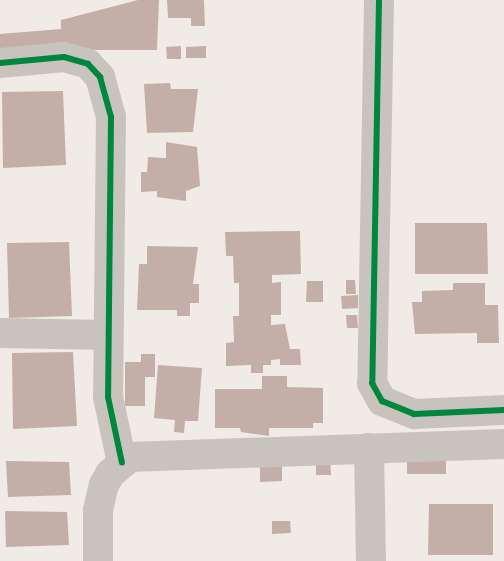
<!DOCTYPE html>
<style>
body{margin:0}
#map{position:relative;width:504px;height:561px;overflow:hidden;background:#f0ebe5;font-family:"Fira Sans Condensed",sans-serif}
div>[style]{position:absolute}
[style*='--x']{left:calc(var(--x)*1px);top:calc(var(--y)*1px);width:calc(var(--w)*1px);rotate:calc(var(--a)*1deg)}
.building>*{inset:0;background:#c3afa7}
.minor>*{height:30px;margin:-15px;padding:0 15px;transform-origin:15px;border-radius:15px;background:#c9c3be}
.cycleway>*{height:6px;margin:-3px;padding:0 3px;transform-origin:3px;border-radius:3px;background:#00873e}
span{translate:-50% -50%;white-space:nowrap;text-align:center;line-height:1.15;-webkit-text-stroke:5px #fbf5ee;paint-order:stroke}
</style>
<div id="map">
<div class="building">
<i style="clip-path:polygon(138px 0,159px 0,157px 50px,0 50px,0 34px,61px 29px,61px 20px)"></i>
<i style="clip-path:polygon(167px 0,204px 0,205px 26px,191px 26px,191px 18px,168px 18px)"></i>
<i style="clip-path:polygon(181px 46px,181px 59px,167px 59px,166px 47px)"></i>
<i style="clip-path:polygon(206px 46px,206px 58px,186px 58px,186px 47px)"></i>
<i style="clip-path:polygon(170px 83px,171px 89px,198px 89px,193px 132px,147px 133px,144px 84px)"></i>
<i style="clip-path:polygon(63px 91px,66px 165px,3px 168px,2px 92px)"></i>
<i style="clip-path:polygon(166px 142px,197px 147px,200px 186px,186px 191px,186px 201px,157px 197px,157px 191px,141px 192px,141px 172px,147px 172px,148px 157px,166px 158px)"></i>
<i style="clip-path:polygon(415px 223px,487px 223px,488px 274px,415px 274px)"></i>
<i style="clip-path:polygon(300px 231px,301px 274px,272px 275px,272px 283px,281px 282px,281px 315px,271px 315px,271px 325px,285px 324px,290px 349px,300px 349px,301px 365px,280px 365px,280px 359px,271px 360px,271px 365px,263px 365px,263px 373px,251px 373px,251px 365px,226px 366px,226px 343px,234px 342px,233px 316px,239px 316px,239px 283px,234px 283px,233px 256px,226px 256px,225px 232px)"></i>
<i style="clip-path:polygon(69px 242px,72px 316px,9px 318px,7px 243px)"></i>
<i style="clip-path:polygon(147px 246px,198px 247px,193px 284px,199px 284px,199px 303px,190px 303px,190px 316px,177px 316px,177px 310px,137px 310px,139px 264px,147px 264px)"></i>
<i style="clip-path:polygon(346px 280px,355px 280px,356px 294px,346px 294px)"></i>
<i style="clip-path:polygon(307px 281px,323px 281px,323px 302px,306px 302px)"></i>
<i style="clip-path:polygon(453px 283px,485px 283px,485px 305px,498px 305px,499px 343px,477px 343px,477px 333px,415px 334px,412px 302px,422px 302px,422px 291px,453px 290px)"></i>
<i style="clip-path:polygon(358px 295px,358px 308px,342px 309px,341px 296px)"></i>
<i style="clip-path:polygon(346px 315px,357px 315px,358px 328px,347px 328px)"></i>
<i style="clip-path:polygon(73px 352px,77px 426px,13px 429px,12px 353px)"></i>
<i style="clip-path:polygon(141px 354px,155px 354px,155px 377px,145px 377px,145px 406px,125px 406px,125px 362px,141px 362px)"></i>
<i style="clip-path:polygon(158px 365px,202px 368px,198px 421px,185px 421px,184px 433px,174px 432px,175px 420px,154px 418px)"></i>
<i style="clip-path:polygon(262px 376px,287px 376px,287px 387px,323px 388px,323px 423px,313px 423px,313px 428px,269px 428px,269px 436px,241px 432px,240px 428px,215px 428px,215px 389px,262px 389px)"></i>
<i style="clip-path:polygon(407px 455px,446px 456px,446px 474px,407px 474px)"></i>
<i style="clip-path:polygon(260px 459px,282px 459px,282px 481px,260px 482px)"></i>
<i style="clip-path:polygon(316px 459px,330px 459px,331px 475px,316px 475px)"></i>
<i style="clip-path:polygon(6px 461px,69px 462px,71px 495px,8px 497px)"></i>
<i style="clip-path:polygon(429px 504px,493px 504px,493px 555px,428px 555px)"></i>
<i style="clip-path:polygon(5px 511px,67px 512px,69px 545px,6px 547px)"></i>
<i style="clip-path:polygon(272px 521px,290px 521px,291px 533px,272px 534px)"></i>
</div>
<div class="minor">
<i style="--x:379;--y:0;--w:383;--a:91"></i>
<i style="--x:372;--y:383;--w:21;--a:61"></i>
<i style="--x:382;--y:401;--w:35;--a:22"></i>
<i style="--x:414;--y:414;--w:90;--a:-2.5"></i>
<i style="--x:0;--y:63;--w:64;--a:-5.4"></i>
<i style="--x:64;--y:57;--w:25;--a:16"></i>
<i style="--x:88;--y:64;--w:18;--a:47"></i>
<i style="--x:100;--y:77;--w:41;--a:74.6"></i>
<i style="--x:111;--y:117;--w:280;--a:90.6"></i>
<i style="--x:108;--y:397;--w:67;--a:78"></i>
<i style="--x:0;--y:333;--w:107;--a:1.1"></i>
<i style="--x:369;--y:448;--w:113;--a:89"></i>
<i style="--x:98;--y:561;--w:51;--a:-90"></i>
<i style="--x:98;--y:510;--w:26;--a:-77"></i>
<i style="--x:104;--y:485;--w:13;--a:-61"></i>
<i style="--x:110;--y:474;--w:26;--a:-40"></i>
<i style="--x:130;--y:457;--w:374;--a:-2"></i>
</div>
<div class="cycleway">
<i style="--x:379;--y:0;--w:383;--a:91"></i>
<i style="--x:372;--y:383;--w:21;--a:61"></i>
<i style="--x:382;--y:401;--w:35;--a:22"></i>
<i style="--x:414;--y:414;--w:90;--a:-2.5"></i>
<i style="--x:0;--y:63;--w:64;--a:-5.4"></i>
<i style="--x:64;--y:57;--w:25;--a:16"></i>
<i style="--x:88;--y:64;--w:18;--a:47"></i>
<i style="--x:100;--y:77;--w:41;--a:74.6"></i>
<i style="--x:111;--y:117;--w:280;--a:90.6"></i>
<i style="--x:108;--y:397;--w:67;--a:78"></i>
</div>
</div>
